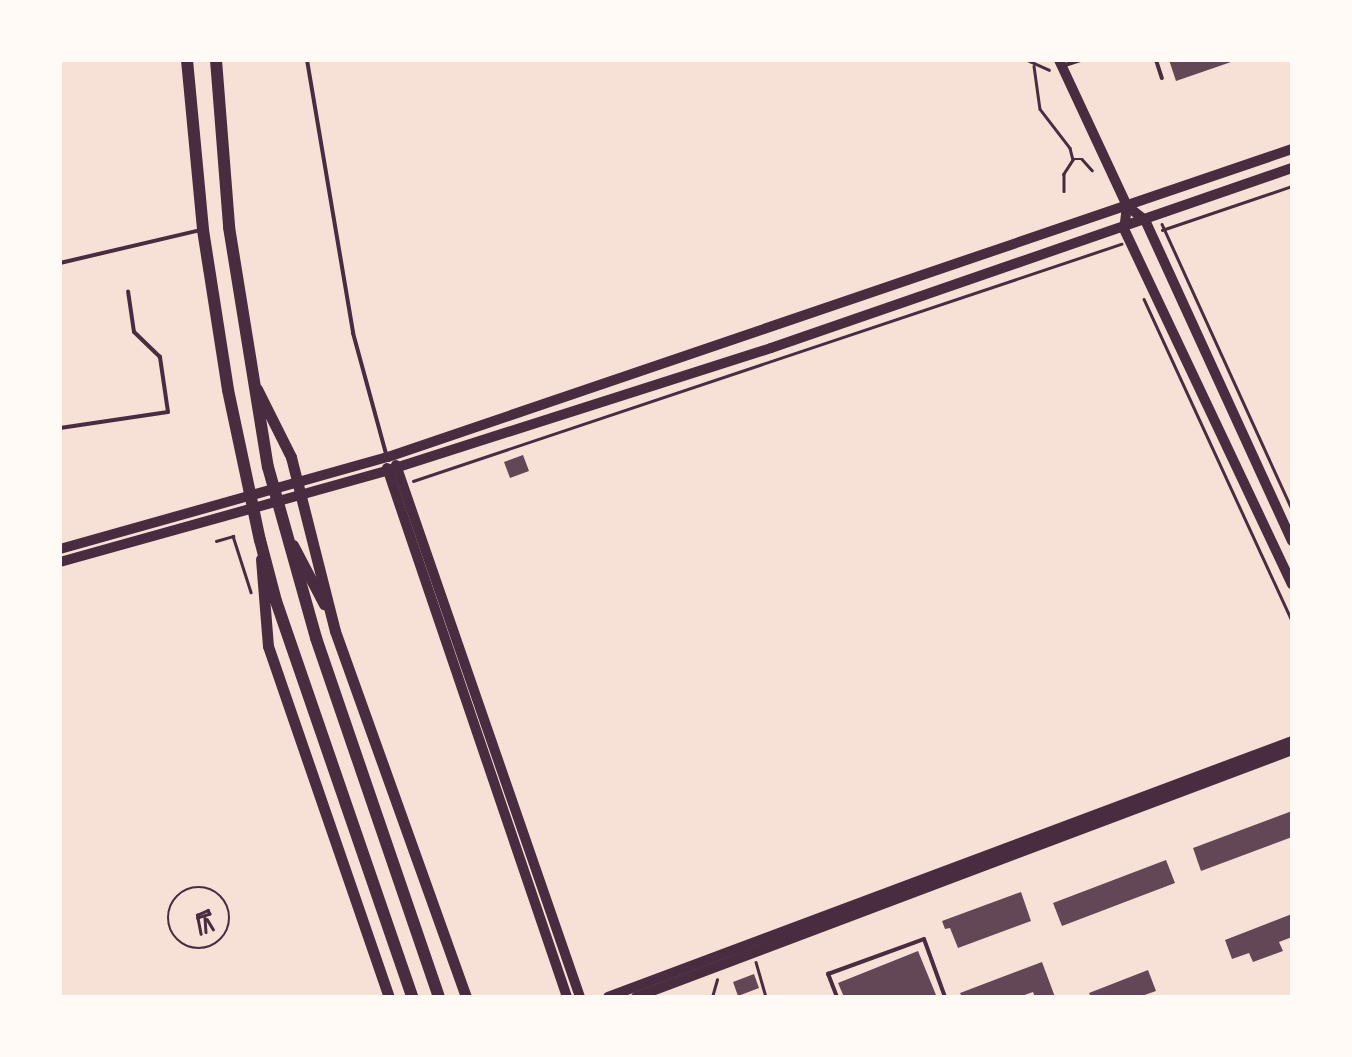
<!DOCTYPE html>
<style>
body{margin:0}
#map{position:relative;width:1352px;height:1057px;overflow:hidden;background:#f7e1d7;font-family:"PT Sans Narrow",sans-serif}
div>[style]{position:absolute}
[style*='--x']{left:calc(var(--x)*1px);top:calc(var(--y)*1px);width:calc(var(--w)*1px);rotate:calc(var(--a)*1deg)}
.building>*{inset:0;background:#644757}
.path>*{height:2.5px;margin:-1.25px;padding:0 1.25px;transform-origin:1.25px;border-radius:1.25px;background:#4a2c40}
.path>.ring{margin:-1.25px;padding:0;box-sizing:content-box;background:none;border:2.5px solid #4a2c40;border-radius:50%}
.service>*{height:4px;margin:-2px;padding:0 2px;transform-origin:2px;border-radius:2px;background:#4a2c40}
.tertiary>*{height:10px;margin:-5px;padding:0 5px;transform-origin:5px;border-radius:5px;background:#4a2c40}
.secondary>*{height:11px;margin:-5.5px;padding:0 5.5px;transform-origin:5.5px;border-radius:5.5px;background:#4a2c40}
.trunk>*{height:12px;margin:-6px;padding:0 6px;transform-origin:6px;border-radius:6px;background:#4a2c40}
span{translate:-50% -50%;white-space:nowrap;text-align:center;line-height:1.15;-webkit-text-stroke:8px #fffaf5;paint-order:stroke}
.frame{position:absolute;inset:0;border:62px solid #fffaf5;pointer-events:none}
</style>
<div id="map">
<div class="building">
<i style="clip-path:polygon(1169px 60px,1234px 60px,1234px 61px,1176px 81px)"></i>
<i style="clip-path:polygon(523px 455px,529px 471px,510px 478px,504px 462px)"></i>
<i style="clip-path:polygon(1292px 811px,1292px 837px,1201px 871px,1193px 848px)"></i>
<i style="clip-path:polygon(1166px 860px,1175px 883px,1062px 926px,1053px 903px)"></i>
<i style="clip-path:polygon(1021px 892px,1031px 921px,958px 948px,950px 928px,945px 929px,942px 921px)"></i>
<i style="clip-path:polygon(1292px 914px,1292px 937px,1279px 942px,1283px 951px,1253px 962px,1249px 953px,1232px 959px,1225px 940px)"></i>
<i style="clip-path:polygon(918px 951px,936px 995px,844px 997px,838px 983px)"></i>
<i style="clip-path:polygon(1042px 962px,1055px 997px,1035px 997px,1033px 992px,1019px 997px,962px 997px,960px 993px)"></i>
<i style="clip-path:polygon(1148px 970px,1156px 991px,1139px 997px,1091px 997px,1089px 993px)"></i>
<i style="clip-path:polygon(754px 974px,759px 988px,738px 996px,733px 982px)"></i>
</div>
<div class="path">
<i style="--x:1027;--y:60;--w:24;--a:24"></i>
<i style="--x:1034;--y:66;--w:43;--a:82.1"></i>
<i style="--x:1040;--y:109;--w:49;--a:52.4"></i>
<i style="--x:1070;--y:148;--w:12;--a:76"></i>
<i style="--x:1073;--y:160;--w:17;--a:123"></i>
<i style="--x:1064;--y:174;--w:17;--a:90"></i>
<i style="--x:1074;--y:159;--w:8;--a:0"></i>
<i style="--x:1082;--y:159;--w:15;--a:48"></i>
<i style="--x:1162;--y:224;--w:313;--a:65.5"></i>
<i style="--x:1162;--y:230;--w:137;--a:-18.7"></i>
<i style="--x:1144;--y:299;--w:354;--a:65.3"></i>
<i style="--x:413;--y:481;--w:747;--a:-18.51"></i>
<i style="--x:216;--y:541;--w:18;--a:-16"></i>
<i style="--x:233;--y:536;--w:59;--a:72.2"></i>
<i class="ring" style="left:168px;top:887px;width:59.5px;height:59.5px"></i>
<i style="--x:198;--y:918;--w:3;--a:-108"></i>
<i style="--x:197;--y:915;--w:12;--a:-24"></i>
<i style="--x:208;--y:910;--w:4;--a:63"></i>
<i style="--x:210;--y:914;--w:13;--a:162"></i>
<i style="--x:198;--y:918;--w:16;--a:79"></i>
<i style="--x:205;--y:918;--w:14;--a:86"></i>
<i style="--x:207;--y:919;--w:12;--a:59"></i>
<i style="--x:756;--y:962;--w:36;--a:74"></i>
<i style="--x:712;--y:997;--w:18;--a:-74"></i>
</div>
<div class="service">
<i style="--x:307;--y:60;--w:277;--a:80.4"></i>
<i style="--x:353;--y:333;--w:129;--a:74.7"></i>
<i style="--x:1156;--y:60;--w:19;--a:72"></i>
<i style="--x:1062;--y:66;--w:20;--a:-18"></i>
<i style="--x:60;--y:263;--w:145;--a:-13.2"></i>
<i style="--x:60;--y:428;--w:109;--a:-8.4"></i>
<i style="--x:168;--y:412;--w:56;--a:-98.3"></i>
<i style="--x:160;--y:357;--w:36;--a:-136"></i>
<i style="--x:134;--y:332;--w:41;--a:-98.3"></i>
<i style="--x:837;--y:997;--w:25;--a:-111"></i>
<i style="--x:828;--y:974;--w:102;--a:-20"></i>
<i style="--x:924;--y:939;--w:62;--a:70.1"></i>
</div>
<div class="tertiary">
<i style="--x:1059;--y:60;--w:161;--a:65"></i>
<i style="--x:1127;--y:206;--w:23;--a:38"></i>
<i style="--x:1145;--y:220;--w:353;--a:65.4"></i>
<i style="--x:1127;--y:206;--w:23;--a:97"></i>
<i style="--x:1124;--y:229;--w:393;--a:64.7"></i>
<i style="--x:396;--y:465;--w:563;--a:70.92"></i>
<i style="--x:387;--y:468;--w:559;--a:71.21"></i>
<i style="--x:60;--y:549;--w:341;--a:-15.7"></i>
<i style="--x:388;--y:457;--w:955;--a:-18.81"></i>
<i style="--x:60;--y:562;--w:345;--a:-15.6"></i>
<i style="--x:392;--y:469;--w:398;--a:-17.7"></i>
<i style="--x:771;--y:348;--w:551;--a:-19.06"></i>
<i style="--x:608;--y:997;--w:730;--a:-20.52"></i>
<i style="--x:636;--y:997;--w:701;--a:-20.63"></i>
</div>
<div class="secondary">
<i style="--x:257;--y:389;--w:76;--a:63.4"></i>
<i style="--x:291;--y:457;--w:179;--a:75.8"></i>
<i style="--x:335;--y:631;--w:389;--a:70.3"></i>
<i style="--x:293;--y:545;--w:67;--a:62.3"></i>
<i style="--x:261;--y:559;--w:87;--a:85.4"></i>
<i style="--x:268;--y:646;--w:371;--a:71"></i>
</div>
<div class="trunk">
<i style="--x:187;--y:60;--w:171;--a:84.6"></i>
<i style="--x:203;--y:230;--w:162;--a:81.1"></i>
<i style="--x:228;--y:390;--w:153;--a:78"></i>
<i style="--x:260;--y:540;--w:63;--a:75.3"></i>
<i style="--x:276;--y:601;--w:419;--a:71"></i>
<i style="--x:216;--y:60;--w:168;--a:85.5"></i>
<i style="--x:229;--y:227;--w:243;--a:80.8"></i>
<i style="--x:268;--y:467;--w:178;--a:74.3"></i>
<i style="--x:316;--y:638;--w:379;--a:71.1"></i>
</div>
<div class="frame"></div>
</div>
